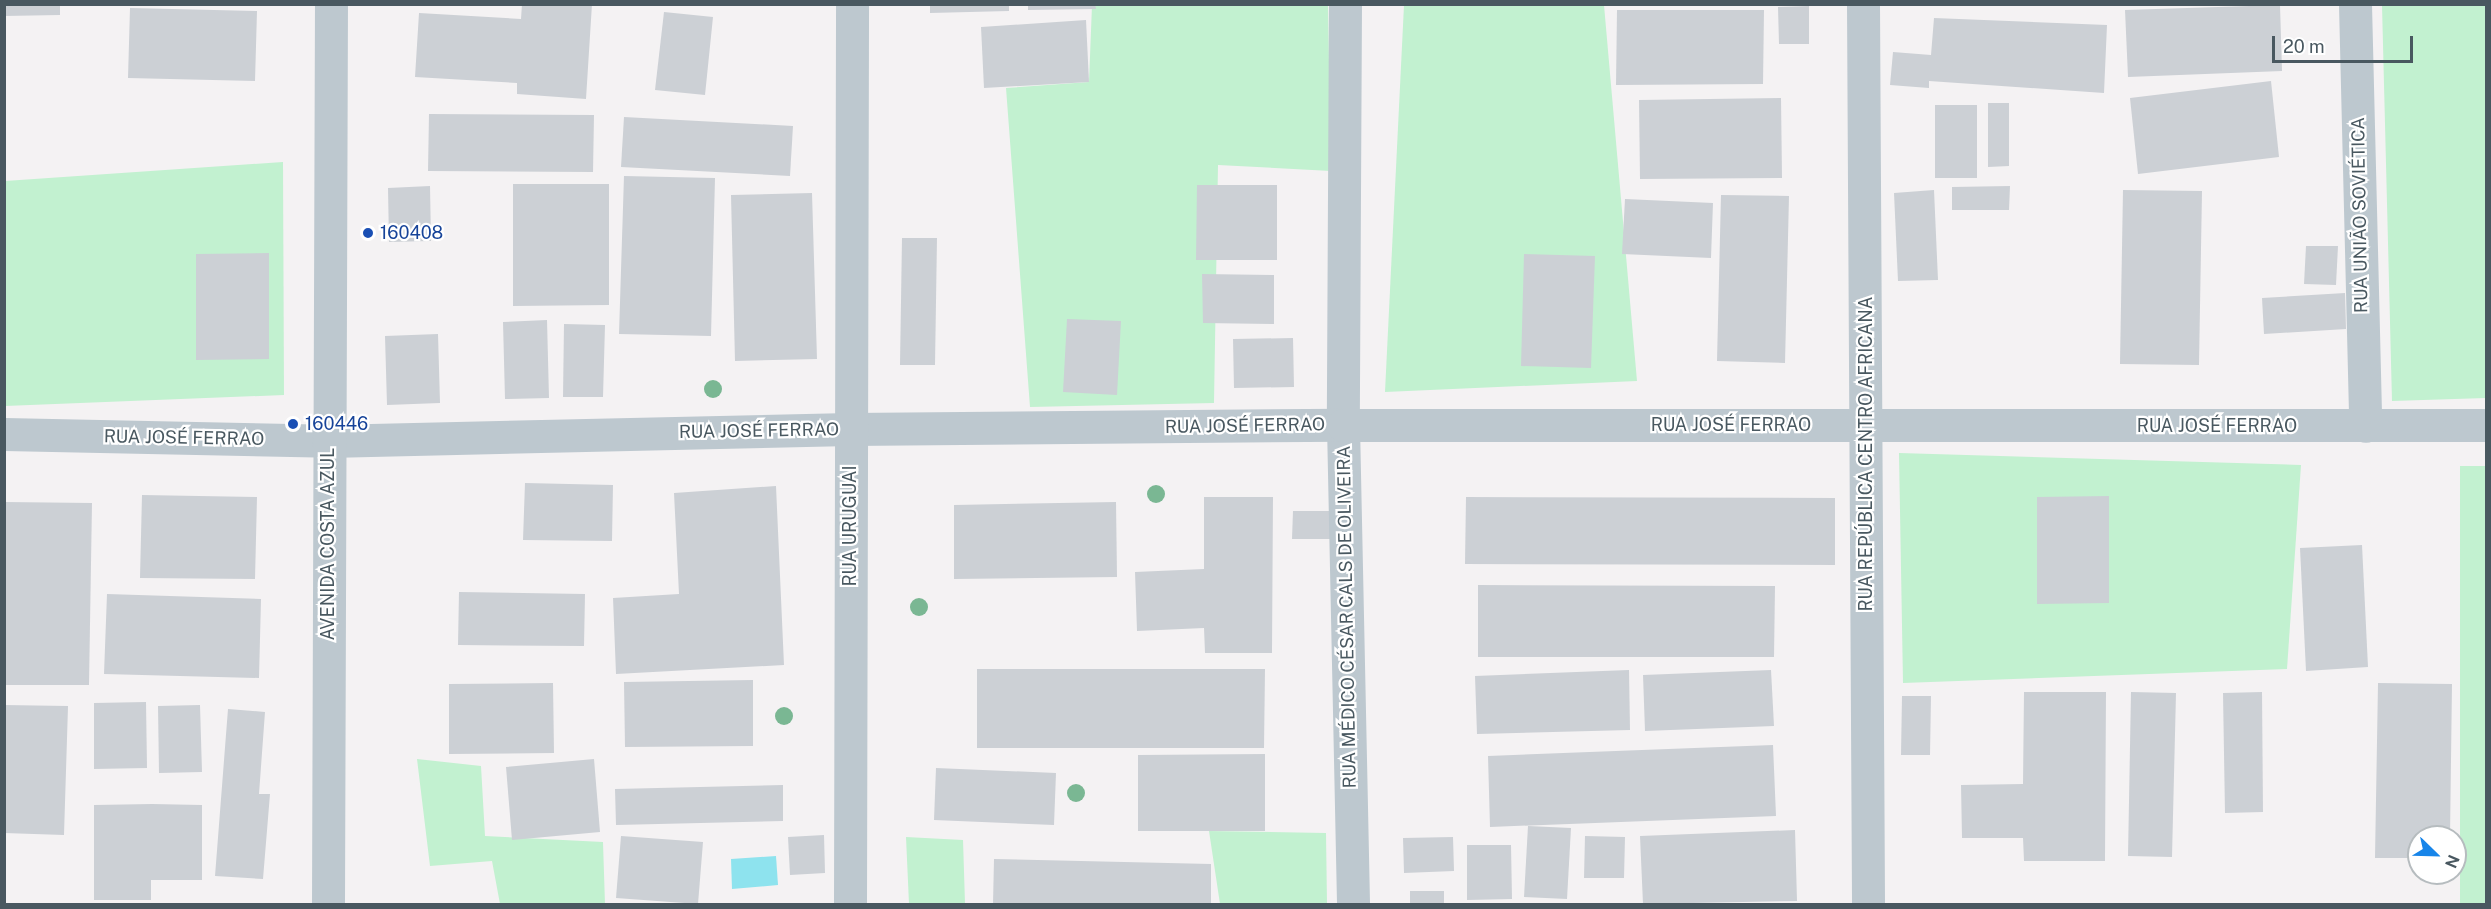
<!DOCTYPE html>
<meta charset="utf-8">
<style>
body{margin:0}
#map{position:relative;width:2491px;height:909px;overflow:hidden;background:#f4f2f3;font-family:"Public Sans",sans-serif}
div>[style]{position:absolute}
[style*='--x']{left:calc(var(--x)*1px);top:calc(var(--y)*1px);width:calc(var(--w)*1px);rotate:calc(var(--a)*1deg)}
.green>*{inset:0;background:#c2f1d0}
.water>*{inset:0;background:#8ee3ee}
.building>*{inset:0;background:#ccd0d5}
.minor>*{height:33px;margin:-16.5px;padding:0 16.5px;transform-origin:16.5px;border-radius:16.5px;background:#bdc8cf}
.tertiary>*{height:33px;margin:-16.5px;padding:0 16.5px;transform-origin:16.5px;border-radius:16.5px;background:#bdc8cf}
.trees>*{width:18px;height:18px;margin:-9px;border-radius:50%;background:#7ab793}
.dots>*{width:16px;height:16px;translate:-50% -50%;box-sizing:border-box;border:3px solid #fff;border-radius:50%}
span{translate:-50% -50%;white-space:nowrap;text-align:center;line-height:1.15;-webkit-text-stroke:4.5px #fff;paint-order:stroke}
.street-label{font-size:18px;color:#495860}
.transit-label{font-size:18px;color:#164399}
.left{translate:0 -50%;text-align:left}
.frame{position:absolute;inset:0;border:6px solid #495860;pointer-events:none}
.north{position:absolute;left:2407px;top:825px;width:60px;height:60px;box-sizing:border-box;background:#fff;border:2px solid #b6bcbf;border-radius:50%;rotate:113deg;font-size:16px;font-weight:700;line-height:24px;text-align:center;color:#495860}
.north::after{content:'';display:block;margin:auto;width:21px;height:27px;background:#1885e9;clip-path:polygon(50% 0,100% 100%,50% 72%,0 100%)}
.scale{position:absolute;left:2272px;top:36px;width:141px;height:27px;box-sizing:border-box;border:3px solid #495860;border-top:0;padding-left:8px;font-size:18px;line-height:21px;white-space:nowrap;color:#495860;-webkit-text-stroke:4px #fff;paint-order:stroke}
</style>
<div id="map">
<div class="green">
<i style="clip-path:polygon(1092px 5px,1328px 5px,1331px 171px,1218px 165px,1214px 403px,1030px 407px,1006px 88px,1089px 82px)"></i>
<i style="clip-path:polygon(1404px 5px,1604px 5px,1637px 381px,1385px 392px)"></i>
<i style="clip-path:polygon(2382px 5px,2486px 5px,2486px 398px,2392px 401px)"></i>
<i style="clip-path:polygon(283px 162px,284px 395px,5px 406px,5px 181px)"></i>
<i style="clip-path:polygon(1899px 453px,2301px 465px,2287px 669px,1903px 683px)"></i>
<i style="clip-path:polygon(2460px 466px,2486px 466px,2486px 904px,2460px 904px)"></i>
<i style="clip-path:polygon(417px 759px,481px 766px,485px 836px,603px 842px,605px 904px,500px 904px,492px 861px,430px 866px)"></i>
<i style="clip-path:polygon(1209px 831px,1326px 833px,1327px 904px,1220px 904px)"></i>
<i style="clip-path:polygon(906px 837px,963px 840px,965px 904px,909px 904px)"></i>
</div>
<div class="water">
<i style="clip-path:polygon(776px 856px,778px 885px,732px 889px,731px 859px)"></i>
</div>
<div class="building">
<i style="clip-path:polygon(4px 4px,60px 4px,60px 15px,4px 16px)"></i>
<i style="clip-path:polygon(522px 4px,592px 4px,586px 99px,517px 94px,517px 83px,415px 77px,419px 13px,521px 19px)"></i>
<i style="clip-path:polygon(930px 4px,1009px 4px,1009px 11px,930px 13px)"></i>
<i style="clip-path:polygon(1028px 4px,1095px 4px,1096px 9px,1028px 10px)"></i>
<i style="clip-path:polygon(2280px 5px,2282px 71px,2128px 77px,2125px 10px)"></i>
<i style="clip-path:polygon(1809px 6px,1809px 44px,1779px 44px,1778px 7px)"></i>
<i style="clip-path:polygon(130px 8px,257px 11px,255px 81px,128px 78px)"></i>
<i style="clip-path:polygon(1617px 10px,1764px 10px,1763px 84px,1616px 85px)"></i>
<i style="clip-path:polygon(664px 12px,713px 17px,705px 95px,655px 90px)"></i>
<i style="clip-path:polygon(1934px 18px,2107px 25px,2104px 93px,1929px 81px,1929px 88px,1890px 85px,1893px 52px,1931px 55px)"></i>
<i style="clip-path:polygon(1086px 20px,1089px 82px,984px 88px,981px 27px)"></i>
<i style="clip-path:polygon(2271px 81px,2279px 157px,2138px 174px,2130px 98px)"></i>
<i style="clip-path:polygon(1781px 98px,1782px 178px,1640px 179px,1639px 100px)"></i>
<i style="clip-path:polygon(1988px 103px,2009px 103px,2009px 166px,1988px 167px)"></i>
<i style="clip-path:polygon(1935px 105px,1977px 105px,1977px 178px,1935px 178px)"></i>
<i style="clip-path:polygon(429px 114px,594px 115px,593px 172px,428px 171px)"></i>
<i style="clip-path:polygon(624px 117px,793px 126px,790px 176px,621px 167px)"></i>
<i style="clip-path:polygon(624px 176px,715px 178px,711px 336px,619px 334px)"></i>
<i style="clip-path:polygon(513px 184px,609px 184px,609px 305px,513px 306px)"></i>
<i style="clip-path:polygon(1197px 185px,1277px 185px,1277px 260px,1196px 260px)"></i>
<i style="clip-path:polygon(430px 186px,431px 241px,389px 242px,388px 188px)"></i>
<i style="clip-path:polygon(2010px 186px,2009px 210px,1952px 210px,1952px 187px)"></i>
<i style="clip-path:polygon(1934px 190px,1938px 280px,1898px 281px,1894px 193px)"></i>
<i style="clip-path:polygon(2123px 190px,2202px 191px,2199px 365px,2120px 364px)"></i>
<i style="clip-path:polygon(812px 193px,817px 359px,735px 361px,731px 195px)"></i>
<i style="clip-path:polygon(1721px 195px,1789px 196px,1785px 363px,1717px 361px)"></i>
<i style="clip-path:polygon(1625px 199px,1713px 203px,1711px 258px,1622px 254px)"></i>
<i style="clip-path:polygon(902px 238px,937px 238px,935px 365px,900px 365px)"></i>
<i style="clip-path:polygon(2306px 246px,2338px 246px,2336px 285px,2304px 284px)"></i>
<i style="clip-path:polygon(269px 253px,269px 359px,196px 360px,196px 254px)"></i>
<i style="clip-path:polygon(1524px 254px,1595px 256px,1591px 368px,1521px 366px)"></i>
<i style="clip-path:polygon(1202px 274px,1274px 275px,1274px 324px,1203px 323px)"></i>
<i style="clip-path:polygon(2345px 293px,2346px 329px,2264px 334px,2262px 298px)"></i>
<i style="clip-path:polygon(1067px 319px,1121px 321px,1117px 395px,1063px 392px)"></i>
<i style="clip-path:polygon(547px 320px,549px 398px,505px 399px,503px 322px)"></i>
<i style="clip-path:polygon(564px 324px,605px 325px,603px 397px,563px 397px)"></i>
<i style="clip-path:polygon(438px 334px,440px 403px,387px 405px,385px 336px)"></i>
<i style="clip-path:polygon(1293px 338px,1294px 387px,1234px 388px,1233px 339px)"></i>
<i style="clip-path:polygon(525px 483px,613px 485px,612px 541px,523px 540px)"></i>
<i style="clip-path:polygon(776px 486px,784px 665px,616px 674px,613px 598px,679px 594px,674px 493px)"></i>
<i style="clip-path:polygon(142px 495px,257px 497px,255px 579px,140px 578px)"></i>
<i style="clip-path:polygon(2109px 496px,2109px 603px,2037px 604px,2037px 497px)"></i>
<i style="clip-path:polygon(1204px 497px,1273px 497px,1272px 653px,1205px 653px,1204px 628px,1137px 631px,1135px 572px,1204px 569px)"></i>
<i style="clip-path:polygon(1466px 497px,1835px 498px,1835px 565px,1465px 564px)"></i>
<i style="clip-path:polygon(5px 502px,92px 503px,89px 685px,4px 685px)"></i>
<i style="clip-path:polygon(1116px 502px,1117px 577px,954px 579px,954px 505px)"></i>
<i style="clip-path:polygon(1293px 511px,1331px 511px,1331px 539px,1292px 539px)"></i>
<i style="clip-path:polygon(2362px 545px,2368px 667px,2306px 671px,2300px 548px)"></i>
<i style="clip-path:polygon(1478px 585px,1775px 586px,1774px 657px,1478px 657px)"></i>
<i style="clip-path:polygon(459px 592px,585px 594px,584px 646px,458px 645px)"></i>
<i style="clip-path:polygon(107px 594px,261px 599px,259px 678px,104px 674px)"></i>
<i style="clip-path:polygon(977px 669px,1265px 669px,1264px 748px,977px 748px)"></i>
<i style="clip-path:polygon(1629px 670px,1630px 730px,1477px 734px,1475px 676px)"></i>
<i style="clip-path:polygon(1771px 670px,1774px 726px,1645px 731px,1643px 675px)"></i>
<i style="clip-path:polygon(753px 680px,753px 746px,625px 747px,624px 682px)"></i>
<i style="clip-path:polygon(553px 683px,554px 753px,449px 754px,449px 684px)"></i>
<i style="clip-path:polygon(2378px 683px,2452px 684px,2450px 837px,2419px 837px,2419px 858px,2375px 858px)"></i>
<i style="clip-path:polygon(2024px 692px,2106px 692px,2105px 861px,2024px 861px,2023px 838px,1962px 838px,1961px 785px,2023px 784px)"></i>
<i style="clip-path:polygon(2131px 692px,2176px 693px,2172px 857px,2128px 856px)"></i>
<i style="clip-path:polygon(2262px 692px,2263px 812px,2225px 813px,2223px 693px)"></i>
<i style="clip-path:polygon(1902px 696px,1931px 696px,1930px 755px,1901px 755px)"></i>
<i style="clip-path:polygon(146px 702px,147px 768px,94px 769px,94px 703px)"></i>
<i style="clip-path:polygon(4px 705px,68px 706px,64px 835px,4px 833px)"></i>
<i style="clip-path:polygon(200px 705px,202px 772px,159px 773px,158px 706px)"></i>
<i style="clip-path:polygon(228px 709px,265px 712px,259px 794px,270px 794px,263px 879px,215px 876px)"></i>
<i style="clip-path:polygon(1773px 745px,1776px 816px,1490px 827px,1488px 756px)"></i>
<i style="clip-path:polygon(1265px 754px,1265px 831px,1138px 831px,1138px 755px)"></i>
<i style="clip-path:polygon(594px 759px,600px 832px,512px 840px,506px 767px)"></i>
<i style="clip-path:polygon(936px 768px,1056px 773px,1054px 825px,934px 820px)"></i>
<i style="clip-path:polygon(783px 785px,783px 821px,616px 825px,615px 789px)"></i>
<i style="clip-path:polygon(152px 804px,202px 805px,202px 880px,151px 880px,151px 900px,94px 900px,94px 805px)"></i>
<i style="clip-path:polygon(1528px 826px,1571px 828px,1567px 899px,1524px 897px)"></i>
<i style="clip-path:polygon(1795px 830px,1797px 901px,1643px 904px,1640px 836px)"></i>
<i style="clip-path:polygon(824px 835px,825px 873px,790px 875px,788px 837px)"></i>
<i style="clip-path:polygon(621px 836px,703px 842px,698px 904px,616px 898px)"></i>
<i style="clip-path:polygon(1585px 836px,1625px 837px,1624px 878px,1584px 878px)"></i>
<i style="clip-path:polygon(1453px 837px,1454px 871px,1404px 873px,1403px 838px)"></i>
<i style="clip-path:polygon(1467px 845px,1511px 845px,1512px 899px,1467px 900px)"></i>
<i style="clip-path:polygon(994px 859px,1211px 864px,1211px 904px,993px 904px)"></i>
<i style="clip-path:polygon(1410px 891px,1444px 891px,1444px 904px,1410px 904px)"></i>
</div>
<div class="minor">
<i style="--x:1345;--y:4;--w:421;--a:90.3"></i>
<i style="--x:1343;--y:425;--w:479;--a:88.8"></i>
<i style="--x:1863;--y:4;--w:900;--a:89.68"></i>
<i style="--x:2355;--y:4;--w:422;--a:88.6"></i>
<i style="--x:4;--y:434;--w:324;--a:1.2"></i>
<i style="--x:328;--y:441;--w:522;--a:-1.32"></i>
<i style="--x:850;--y:429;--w:493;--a:-0.5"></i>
<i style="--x:1343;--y:425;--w:1143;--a:0"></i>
<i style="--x:850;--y:904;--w:900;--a:-89.87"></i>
</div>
<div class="tertiary">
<i style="--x:328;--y:904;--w:900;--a:-89.81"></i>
</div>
<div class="trees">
<i style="left:713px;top:389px"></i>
<i style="left:1156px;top:494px"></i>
<i style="left:919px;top:607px"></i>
<i style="left:784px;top:716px"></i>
<i style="left:1076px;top:793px"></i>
</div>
<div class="dots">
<i style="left:368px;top:233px;background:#1a4fb4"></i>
<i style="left:293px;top:424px;background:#1a4fb4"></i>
</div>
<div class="street-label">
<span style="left:2360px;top:215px;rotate:-91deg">RUA UNIÃO SOVIÉTICA</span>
<span style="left:1731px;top:425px">RUA JOSÉ FERRAO</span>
<span style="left:1245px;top:426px;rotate:-1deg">RUA JOSÉ FERRAO</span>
<span style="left:2217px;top:426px">RUA JOSÉ FERRAO</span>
<span style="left:759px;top:431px;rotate:-1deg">RUA JOSÉ FERRAO</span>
<span style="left:184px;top:438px;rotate:1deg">RUA JOSÉ FERRAO</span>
<span style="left:1866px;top:454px;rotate:-90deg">RUA REPÚBLICA CENTRO AFRICANA</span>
<span style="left:850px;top:526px;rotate:-90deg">RUA URUGUAI</span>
<span style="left:328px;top:544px;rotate:-90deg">AVENIDA COSTA AZUL</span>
<span style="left:1347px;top:617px;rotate:-91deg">RUA MÉDICO CÉSAR CALS DE OLIVEIRA</span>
</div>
<div class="transit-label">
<span class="left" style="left:380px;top:233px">160408</span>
<span class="left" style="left:305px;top:424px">160446</span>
</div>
<div class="frame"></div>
<div class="north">N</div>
<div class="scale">20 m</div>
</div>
